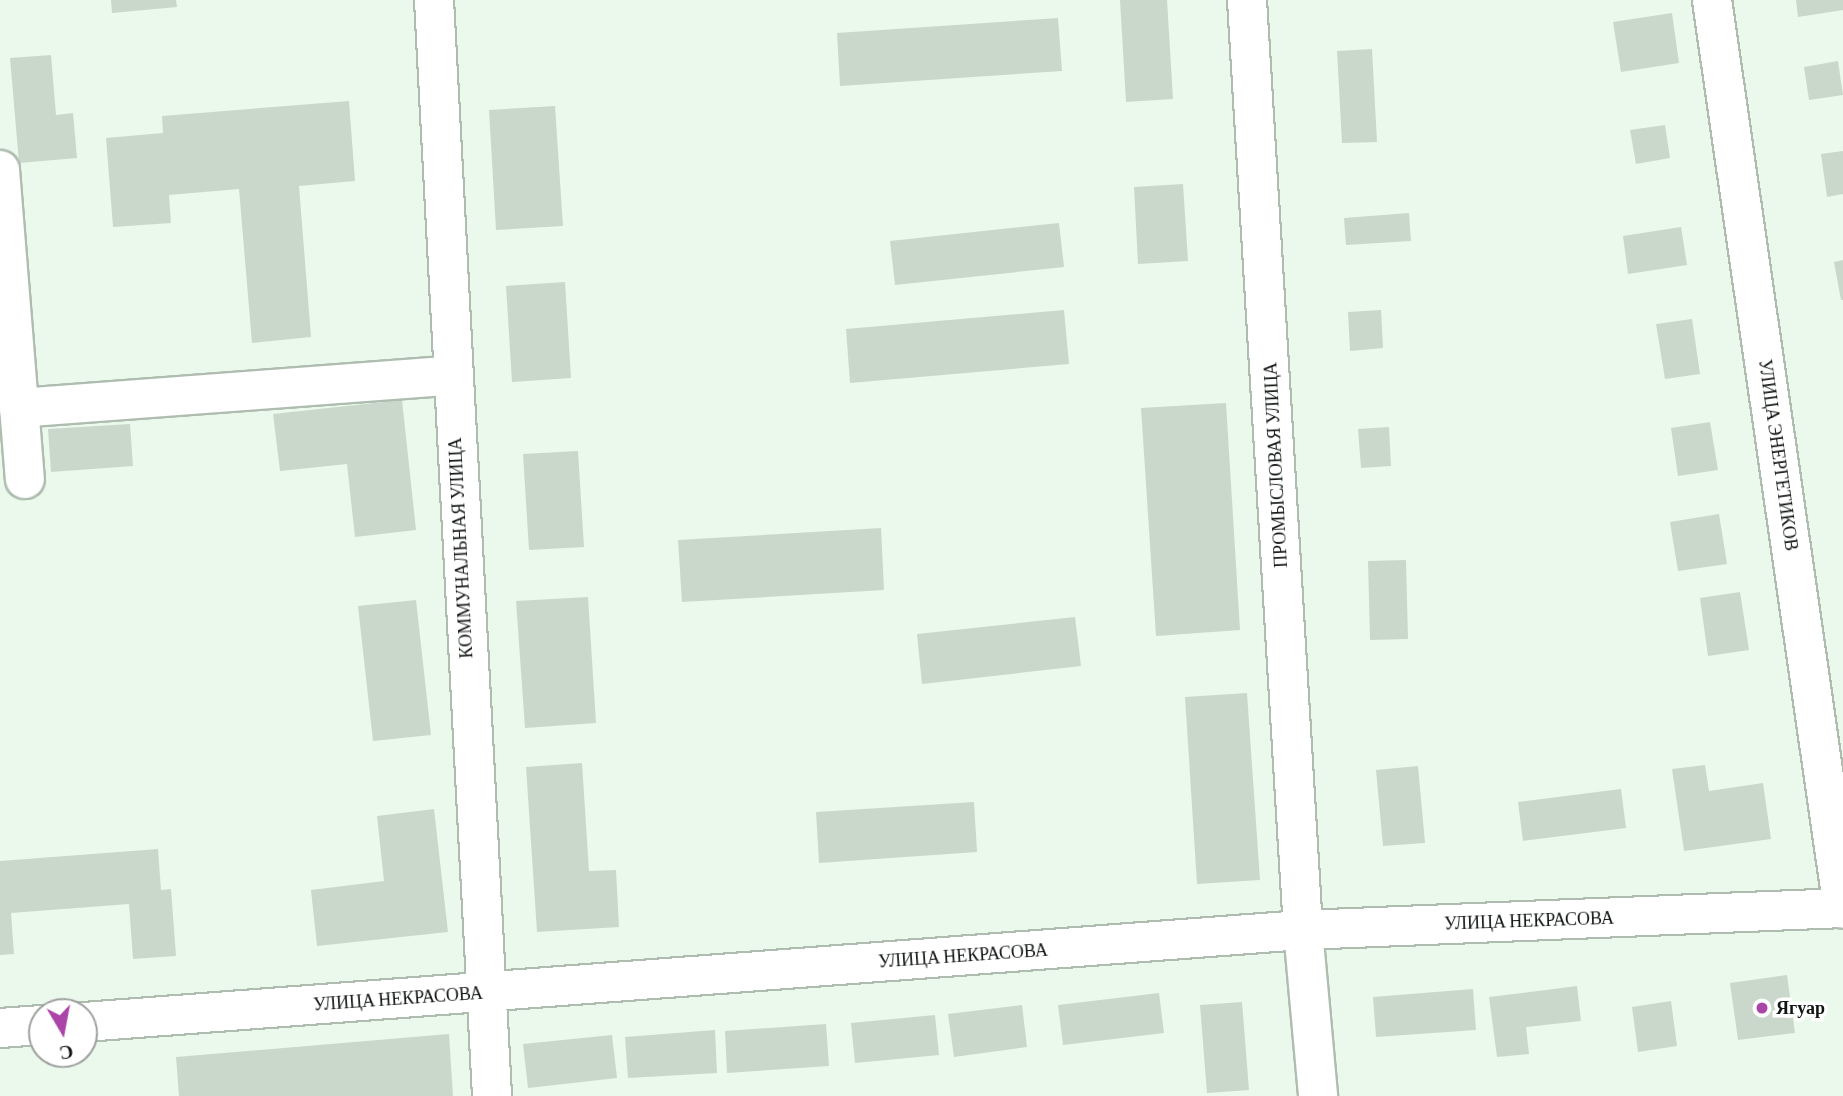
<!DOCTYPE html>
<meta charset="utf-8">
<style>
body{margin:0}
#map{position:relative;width:1843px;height:1096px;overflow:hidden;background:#eaf9ec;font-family:"Crimson Pro",serif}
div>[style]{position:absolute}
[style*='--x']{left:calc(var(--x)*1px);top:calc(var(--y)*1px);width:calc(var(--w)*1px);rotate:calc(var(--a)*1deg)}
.building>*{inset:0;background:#cad8cc}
.roads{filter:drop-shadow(2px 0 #afbdb0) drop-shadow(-2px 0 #afbdb0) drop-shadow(0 2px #afbdb0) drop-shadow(0 -2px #afbdb0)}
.minor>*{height:38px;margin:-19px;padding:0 19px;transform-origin:19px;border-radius:19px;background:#fff}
.dots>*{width:19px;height:19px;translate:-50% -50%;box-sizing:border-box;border:4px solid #fff;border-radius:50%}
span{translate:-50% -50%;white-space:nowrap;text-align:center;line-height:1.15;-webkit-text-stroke:7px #fff;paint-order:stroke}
.street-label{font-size:18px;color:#101511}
.poi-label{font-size:18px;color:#101511;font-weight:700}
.left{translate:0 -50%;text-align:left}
.north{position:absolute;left:28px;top:998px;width:70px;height:70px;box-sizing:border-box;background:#fff;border:2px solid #9fa1a0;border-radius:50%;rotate:170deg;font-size:19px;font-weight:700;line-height:28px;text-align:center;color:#101511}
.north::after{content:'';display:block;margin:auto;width:24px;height:32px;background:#ab44a7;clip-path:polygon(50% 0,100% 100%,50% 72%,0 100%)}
</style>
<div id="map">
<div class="building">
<i style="clip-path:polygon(111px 0,176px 0,177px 7px,112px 13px)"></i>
<i style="clip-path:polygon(1120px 0,1167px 0,1173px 99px,1126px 102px)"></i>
<i style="clip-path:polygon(1796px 0,1843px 0,1843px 10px,1798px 17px)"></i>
<i style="clip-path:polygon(1672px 13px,1679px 63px,1621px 72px,1613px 22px)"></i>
<i style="clip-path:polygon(1058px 18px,1062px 71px,840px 86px,837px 33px)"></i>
<i style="clip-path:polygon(1372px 49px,1377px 142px,1342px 143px,1337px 51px)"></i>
<i style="clip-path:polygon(51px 55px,56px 115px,73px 113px,77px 158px,19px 163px,10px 58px)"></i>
<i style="clip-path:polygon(1838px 61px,1843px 95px,1809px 100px,1804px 67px)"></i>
<i style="clip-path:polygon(349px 101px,355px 181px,299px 186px,311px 337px,252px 343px,239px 189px,169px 195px,171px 223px,113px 227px,106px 138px,163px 133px,162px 116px)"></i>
<i style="clip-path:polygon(555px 106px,563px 226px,496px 230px,489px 110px)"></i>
<i style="clip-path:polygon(1665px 125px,1670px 158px,1636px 164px,1630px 130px)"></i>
<i style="clip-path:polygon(1843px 151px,1843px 194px,1827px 197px,1821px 154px)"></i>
<i style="clip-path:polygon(1183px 184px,1188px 261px,1138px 264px,1134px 187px)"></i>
<i style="clip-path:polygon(1409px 213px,1411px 241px,1346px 245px,1344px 218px)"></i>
<i style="clip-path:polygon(1059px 223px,1064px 267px,895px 285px,890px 241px)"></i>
<i style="clip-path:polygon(1681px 227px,1687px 265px,1628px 274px,1623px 236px)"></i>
<i style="clip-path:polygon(1843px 260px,1843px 300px,1841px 300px,1834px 262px)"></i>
<i style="clip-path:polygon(565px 282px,571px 378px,512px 382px,506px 286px)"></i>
<i style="clip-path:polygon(1064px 310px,1069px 364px,850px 383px,846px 329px)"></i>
<i style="clip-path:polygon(1381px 310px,1383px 348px,1350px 351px,1348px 312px)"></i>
<i style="clip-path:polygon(1692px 319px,1700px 374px,1665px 379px,1656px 324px)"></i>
<i style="clip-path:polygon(402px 400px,416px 530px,355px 537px,347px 464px,280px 471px,273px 414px)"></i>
<i style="clip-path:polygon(1226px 403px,1240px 630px,1156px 636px,1141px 408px)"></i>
<i style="clip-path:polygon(1710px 422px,1718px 470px,1678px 476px,1671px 428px)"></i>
<i style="clip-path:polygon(130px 424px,133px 466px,51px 472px,48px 429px)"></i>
<i style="clip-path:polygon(1389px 427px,1391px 466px,1361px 468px,1358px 429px)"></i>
<i style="clip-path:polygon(578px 451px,584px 547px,529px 550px,523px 454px)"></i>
<i style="clip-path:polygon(1719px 514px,1727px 564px,1678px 571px,1670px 522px)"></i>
<i style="clip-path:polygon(881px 528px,884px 590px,682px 602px,678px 540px)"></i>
<i style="clip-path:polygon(1406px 560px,1408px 639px,1370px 640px,1368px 561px)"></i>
<i style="clip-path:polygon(1740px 592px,1749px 650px,1708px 656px,1700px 598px)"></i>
<i style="clip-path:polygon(588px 597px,596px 723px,525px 728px,516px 601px)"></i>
<i style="clip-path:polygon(416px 600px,431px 735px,373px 741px,358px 606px)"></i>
<i style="clip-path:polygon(1075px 617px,1081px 666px,922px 684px,917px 634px)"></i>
<i style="clip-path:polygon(1247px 693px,1260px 880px,1197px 884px,1185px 697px)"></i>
<i style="clip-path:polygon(582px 763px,589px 871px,616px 870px,619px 927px,537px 932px,526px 767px)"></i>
<i style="clip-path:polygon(1705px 765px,1709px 791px,1763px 783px,1771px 839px,1684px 851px,1672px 769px)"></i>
<i style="clip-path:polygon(1418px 766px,1425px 843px,1383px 846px,1376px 770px)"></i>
<i style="clip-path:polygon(1621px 789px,1626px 828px,1523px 841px,1518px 802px)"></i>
<i style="clip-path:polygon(974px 802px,977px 852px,819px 863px,816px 812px)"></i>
<i style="clip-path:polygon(434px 809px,448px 932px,317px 946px,311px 890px,384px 881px,377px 816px)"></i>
<i style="clip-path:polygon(158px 849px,161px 890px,171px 889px,176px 956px,133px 959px,129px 904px,11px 913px,14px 954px,0 955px,0 861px)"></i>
<i style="clip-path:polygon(1787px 975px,1795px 1033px,1738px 1040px,1730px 983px)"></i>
<i style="clip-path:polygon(1577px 986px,1581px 1021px,1526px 1027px,1529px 1054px,1497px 1057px,1489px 997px)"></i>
<i style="clip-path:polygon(1473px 989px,1476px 1030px,1376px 1037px,1373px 997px)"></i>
<i style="clip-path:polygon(1159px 993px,1164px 1033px,1063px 1045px,1058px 1005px)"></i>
<i style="clip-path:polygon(1671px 1001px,1677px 1046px,1638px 1052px,1632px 1007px)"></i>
<i style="clip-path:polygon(1242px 1002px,1249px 1090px,1207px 1093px,1200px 1005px)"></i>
<i style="clip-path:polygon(1022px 1005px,1027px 1047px,954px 1057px,948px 1014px)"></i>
<i style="clip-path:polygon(935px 1015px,939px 1055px,855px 1063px,851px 1023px)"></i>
<i style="clip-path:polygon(826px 1024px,829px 1066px,727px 1073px,725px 1031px)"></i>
<i style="clip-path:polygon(715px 1030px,717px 1073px,628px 1078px,625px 1037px)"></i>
<i style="clip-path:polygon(449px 1034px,453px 1096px,179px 1096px,176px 1057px)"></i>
<i style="clip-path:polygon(612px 1035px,617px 1078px,528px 1088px,523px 1044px)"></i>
</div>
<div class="roads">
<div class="minor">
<i style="--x:434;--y:0;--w:1098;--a:86.97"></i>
<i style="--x:1247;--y:0;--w:932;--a:86.55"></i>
<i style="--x:1303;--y:930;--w:167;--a:84.8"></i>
<i style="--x:1712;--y:0;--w:918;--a:81.8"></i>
<i style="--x:0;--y:170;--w:310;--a:85.4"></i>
<i style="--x:19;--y:408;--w:435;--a:-4.3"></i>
<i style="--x:84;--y:1022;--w:1222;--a:-4.32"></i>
<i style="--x:1303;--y:930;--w:540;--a:-2.33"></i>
<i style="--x:0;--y:1028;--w:42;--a:-4.1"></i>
</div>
</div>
<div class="dots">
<i style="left:1762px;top:1008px;background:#ab44a7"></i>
</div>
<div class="street-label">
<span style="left:1778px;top:455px;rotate:82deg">УЛИЦА ЭНЕРГЕТИКОВ</span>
<span style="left:1276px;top:465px;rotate:-93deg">ПРОМЫСЛОВАЯ УЛИЦА</span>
<span style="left:461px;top:548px;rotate:-93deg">КОММУНАЛЬНАЯ УЛИЦА</span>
<span style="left:1529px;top:921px;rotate:-2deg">УЛИЦА НЕКРАСОВА</span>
<span style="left:963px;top:956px;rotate:-4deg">УЛИЦА НЕКРАСОВА</span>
<span style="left:398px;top:999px;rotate:-4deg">УЛИЦА НЕКРАСОВА</span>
</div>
<div class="poi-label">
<span class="left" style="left:1776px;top:1008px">Ягуар</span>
</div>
<div class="north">С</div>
</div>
